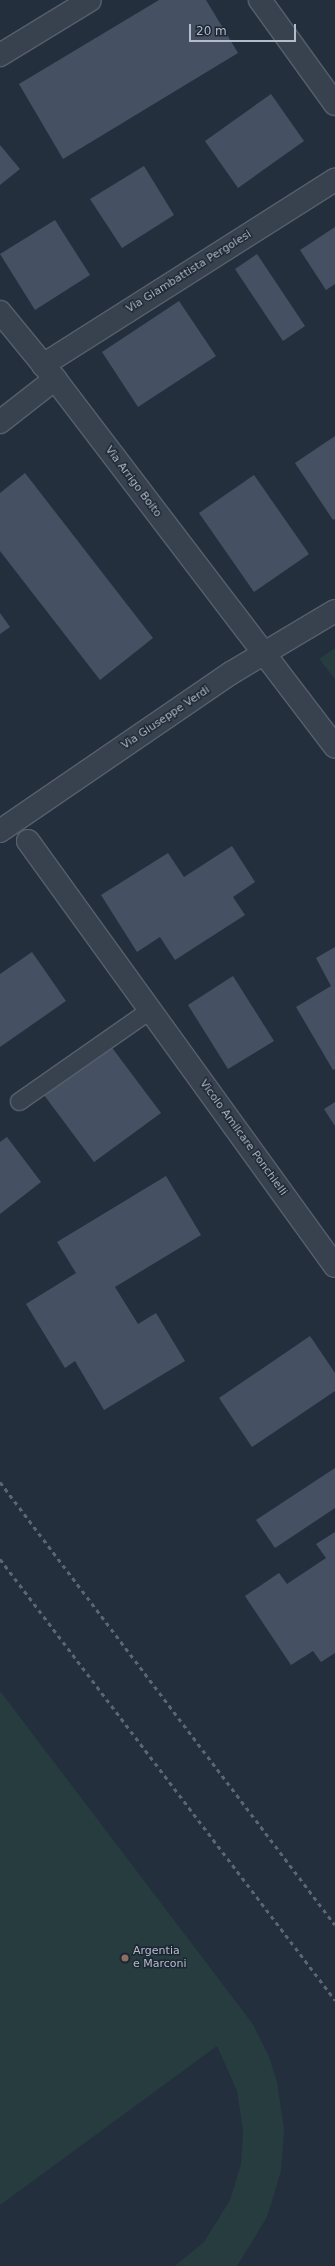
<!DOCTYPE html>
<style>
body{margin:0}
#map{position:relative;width:335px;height:2266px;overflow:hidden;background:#242f3e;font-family:"DejaVu Sans",sans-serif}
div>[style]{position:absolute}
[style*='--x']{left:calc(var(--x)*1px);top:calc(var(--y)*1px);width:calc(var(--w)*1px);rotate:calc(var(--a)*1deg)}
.green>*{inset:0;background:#263c3f}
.building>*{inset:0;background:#455162}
.roads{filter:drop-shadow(1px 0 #565f6c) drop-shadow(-1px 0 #565f6c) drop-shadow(0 1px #565f6c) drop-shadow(0 -1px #565f6c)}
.lane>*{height:17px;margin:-8.5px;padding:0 8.5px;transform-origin:8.5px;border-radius:8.5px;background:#38414e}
.street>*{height:22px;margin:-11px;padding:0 11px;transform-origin:11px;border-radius:11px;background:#38414e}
.rail>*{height:3px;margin-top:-1.5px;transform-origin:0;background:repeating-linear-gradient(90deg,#5a6575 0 4px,transparent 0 8px)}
.dots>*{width:11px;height:11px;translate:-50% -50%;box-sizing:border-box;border:2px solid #1d2633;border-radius:50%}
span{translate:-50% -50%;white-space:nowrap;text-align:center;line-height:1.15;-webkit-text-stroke:3px #1d2633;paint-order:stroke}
.street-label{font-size:11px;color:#b4bcc9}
.poi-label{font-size:11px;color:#b4bcc9}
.left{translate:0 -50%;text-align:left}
.scale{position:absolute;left:189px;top:24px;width:107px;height:18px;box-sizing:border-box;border:2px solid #b4bcc9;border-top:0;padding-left:5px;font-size:12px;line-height:14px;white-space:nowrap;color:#b4bcc9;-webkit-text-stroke:3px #1d2633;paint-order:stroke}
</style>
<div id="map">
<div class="green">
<i style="clip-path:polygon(335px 648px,335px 679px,319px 659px)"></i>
<i style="clip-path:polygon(0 1691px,252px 2023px,269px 2057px,277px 2082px,284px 2129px,281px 2171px,267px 2217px,237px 2266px,175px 2266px,204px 2242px,230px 2200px,241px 2164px,243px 2130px,237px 2091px,217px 2046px,0 2205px)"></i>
</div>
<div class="building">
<i style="clip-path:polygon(159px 0,206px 0,238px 53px,63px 159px,19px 84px)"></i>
<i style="clip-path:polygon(271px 94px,304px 141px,238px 188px,205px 141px)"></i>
<i style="clip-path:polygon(0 145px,20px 169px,0 185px)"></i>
<i style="clip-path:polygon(144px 166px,174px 215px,122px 248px,90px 199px)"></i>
<i style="clip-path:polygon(55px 220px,90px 275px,35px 310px,0 254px)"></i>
<i style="clip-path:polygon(335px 227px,335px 284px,326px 290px,300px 250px)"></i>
<i style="clip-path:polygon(257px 254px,305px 326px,283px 341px,235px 269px)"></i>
<i style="clip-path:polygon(179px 301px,216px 356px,138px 407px,102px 352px)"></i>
<i style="clip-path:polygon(335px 436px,335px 519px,333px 520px,295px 463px)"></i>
<i style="clip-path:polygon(25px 473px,153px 638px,100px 680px,0 551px,0 493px)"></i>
<i style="clip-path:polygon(254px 475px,309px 554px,254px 592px,199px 513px)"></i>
<i style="clip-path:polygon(0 613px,10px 627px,0 634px)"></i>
<i style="clip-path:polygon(232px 846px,255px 882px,233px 897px,245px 915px,175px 960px,160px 937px,137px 952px,101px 895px,168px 853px,184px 877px)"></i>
<i style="clip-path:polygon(335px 947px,335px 1069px,333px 1070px,296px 1007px,331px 986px,316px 958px)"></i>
<i style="clip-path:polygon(32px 952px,66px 1001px,0 1047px,0 974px)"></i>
<i style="clip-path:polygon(233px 976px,274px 1041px,228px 1069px,188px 1005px)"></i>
<i style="clip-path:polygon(110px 1045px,161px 1113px,94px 1162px,44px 1095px)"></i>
<i style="clip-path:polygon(335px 1102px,335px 1126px,324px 1109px)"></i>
<i style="clip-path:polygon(7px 1137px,41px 1182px,0 1214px,0 1142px)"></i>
<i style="clip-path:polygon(166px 1176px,201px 1235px,115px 1287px,138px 1324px,156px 1313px,185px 1361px,104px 1410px,75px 1361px,65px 1368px,26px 1304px,76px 1273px,57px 1242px)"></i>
<i style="clip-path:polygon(310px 1336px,335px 1373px,335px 1391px,252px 1447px,219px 1398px)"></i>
<i style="clip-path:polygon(335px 1468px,335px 1508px,275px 1548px,256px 1520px)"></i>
<i style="clip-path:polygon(335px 1532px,335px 1653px,321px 1662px,313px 1651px,291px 1665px,245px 1596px,279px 1573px,287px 1584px,326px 1558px,316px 1544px)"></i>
</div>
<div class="roads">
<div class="lane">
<i style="--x:19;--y:1101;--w:161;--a:-34.9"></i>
</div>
<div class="street">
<i style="--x:260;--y:0;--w:128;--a:54.2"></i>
<i style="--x:0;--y:55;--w:105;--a:-31.4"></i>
<i style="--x:0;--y:312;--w:87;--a:50.6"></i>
<i style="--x:55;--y:379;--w:462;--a:52.7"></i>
<i style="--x:43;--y:365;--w:346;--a:-32.4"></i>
<i style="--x:0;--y:422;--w:70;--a:-38"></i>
<i style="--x:0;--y:831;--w:280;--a:-34.4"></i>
<i style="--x:231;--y:673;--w:121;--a:-30.8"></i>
<i style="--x:28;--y:841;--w:524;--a:54.16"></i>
</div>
</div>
<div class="rail">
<i style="--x:0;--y:1482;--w:555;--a:52.9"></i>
<i style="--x:0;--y:1559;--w:554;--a:52.78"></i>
</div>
<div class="dots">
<i style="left:125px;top:1958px;background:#8d6e63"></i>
</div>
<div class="street-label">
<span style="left:189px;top:272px;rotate:-32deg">Via Giambattista Pergolesi</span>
<span style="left:133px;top:482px;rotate:53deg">Via Arrigo Boito</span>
<span style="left:166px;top:718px;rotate:-34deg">Via Giuseppe Verdi</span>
<span style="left:243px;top:1138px;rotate:54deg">Vicolo Amilcare Ponchielli</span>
</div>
<div class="poi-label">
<span class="left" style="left:133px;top:1958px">Argentia<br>e Marconi</span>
</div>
<div class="scale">20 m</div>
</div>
